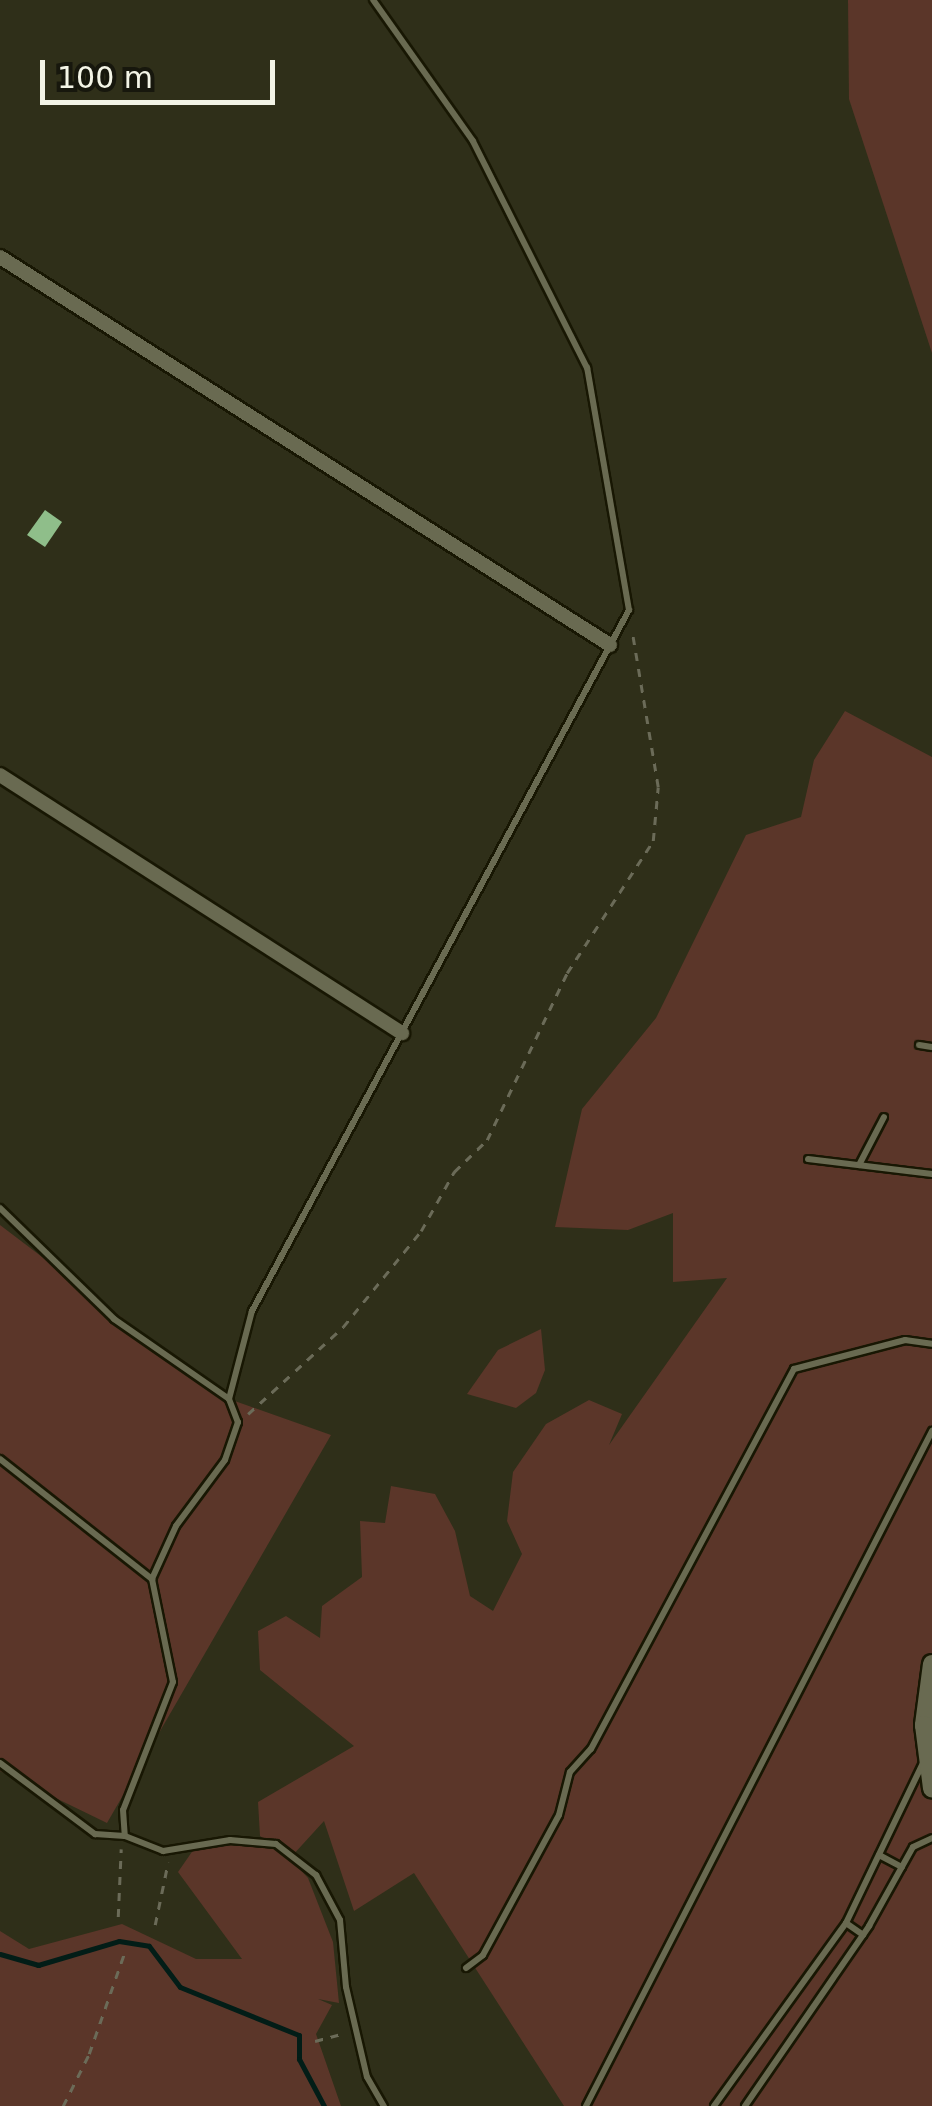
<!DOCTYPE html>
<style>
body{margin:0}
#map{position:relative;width:932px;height:2106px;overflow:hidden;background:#2f2f19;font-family:"DejaVu Sans",sans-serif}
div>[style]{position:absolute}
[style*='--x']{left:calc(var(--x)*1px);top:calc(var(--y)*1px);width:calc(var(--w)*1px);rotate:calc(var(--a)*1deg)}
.green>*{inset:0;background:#5b3629}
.stream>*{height:5px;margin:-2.5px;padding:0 2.5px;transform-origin:2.5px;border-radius:2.5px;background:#021d17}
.building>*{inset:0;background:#8fbe8a}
.path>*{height:2.5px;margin-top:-1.25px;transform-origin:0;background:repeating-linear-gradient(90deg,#6b6b58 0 8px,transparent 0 16px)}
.roads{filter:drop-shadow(2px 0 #181703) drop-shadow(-2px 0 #181703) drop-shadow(0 2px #181703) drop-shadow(0 -2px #181703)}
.service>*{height:6px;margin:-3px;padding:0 3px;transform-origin:3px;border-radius:3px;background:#696a51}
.minor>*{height:14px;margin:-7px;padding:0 7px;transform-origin:7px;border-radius:7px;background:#696a51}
.tertiary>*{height:18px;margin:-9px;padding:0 9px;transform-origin:9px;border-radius:9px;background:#696a51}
span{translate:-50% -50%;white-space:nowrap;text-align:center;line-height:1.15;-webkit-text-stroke:10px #17170d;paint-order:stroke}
.scale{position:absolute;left:40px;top:60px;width:235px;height:45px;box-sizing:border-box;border:5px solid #f3f4e6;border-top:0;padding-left:12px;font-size:30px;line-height:35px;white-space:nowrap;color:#f3f4e6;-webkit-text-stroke:8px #17170d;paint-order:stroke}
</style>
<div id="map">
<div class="green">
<i style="clip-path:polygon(848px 0,932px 0,932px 353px,849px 99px)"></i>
<i style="clip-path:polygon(845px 711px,932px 757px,932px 2106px,564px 2106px,414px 1873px,354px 1911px,324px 1821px,292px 1856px,285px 1853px,308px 1878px,333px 1942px,339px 2003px,318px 1999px,332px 2005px,316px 2034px,341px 2106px,0 2106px,0 1931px,29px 1949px,122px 1924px,196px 1959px,242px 1959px,178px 1872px,196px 1846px,271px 1844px,260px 1836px,258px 1802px,354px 1746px,260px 1670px,258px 1631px,286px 1616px,320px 1638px,322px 1606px,362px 1577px,360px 1521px,385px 1523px,391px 1486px,435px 1494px,455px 1531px,470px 1596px,493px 1611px,522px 1554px,507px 1521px,513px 1472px,546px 1424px,589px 1400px,622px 1414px,609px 1445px,727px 1278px,673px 1282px,673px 1213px,628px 1230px,555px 1227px,582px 1109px,656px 1018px,746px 835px,801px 817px,814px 760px)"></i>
<i style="clip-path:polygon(0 1225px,229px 1399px,331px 1435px,107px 1823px,0 1771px)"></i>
<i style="clip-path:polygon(541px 1329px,545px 1370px,536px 1393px,516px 1408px,467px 1394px,498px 1350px)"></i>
</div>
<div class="stream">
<i style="--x:0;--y:1954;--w:40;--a:16"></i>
<i style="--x:38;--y:1965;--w:84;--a:-16.5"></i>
<i style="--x:119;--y:1941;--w:30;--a:9"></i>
<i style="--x:149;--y:1946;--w:51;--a:52.9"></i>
<i style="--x:180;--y:1987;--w:128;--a:22"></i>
<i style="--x:299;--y:2035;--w:24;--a:90"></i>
<i style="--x:299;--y:2059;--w:53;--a:62"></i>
</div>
<div class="building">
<i style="clip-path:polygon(45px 510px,62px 522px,45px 547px,27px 535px)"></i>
</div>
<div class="path">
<i style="--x:248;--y:1414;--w:129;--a:-42.5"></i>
<i style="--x:343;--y:1327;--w:124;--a:-50.9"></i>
<i style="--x:421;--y:1231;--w:68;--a:-60.8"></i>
<i style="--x:454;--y:1172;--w:46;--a:-44.1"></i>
<i style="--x:487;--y:1140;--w:185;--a:-64.4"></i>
<i style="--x:567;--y:973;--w:158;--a:-56.9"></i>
<i style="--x:653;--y:841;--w:54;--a:-84.7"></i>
<i style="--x:658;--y:787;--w:158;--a:-99.5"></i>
<i style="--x:118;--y:1917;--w:68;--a:-87.5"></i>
<i style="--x:155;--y:1925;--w:64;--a:-78.3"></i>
<i style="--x:315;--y:2041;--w:31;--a:-15"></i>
<i style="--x:63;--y:2106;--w:58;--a:-63.4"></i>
<i style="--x:89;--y:2054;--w:109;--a:-70.7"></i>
</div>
<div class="roads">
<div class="service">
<i style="--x:919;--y:1045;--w:13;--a:9"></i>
<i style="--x:808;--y:1159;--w:125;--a:6.9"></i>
<i style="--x:859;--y:1165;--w:54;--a:-62.5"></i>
<i style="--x:0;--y:1208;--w:159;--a:44.2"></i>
<i style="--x:114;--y:1319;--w:140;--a:34.8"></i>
<i style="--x:229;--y:1399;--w:25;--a:69"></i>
<i style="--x:238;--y:1422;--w:40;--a:108.9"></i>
<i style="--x:225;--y:1460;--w:82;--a:126.6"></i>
<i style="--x:176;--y:1526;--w:58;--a:114.4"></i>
<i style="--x:152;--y:1579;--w:105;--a:78.5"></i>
<i style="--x:173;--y:1682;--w:137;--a:111.3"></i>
<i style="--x:123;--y:1810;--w:26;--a:86"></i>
<i style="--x:229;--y:1399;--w:91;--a:-75.4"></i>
<i style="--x:252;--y:1311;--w:796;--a:-61.73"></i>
<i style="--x:629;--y:610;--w:246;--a:-99.8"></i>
<i style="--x:587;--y:368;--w:254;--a:-116.7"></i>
<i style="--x:473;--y:141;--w:173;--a:-125.3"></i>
<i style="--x:0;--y:1459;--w:194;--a:38.3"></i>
<i style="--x:0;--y:1763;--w:119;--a:36.8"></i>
<i style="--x:95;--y:1834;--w:30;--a:4"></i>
<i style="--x:125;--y:1836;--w:41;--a:21.5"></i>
<i style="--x:163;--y:1851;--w:68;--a:-9.3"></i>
<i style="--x:230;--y:1840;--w:46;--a:5"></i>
<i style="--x:276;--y:1844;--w:51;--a:37.8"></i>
<i style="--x:316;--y:1875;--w:51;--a:61.9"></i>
<i style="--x:340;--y:1920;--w:67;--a:84.9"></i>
<i style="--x:346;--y:1987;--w:92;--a:76.9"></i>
<i style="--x:367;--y:2077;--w:34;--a:60"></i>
<i style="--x:879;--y:1855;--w:26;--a:28"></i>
<i style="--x:846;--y:1923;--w:21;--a:35"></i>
<i style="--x:466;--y:1968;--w:21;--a:-37"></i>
<i style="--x:483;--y:1955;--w:159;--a:-61.5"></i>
<i style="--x:559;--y:1815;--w:44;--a:-75.7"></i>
<i style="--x:570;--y:1772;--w:31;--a:-48"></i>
<i style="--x:591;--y:1749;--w:431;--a:-61.9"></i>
<i style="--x:794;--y:1369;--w:115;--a:-14.6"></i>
<i style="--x:905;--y:1340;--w:27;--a:8"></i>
<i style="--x:586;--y:2106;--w:759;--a:-62.86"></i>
<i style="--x:714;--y:2106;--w:226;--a:-54.2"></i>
<i style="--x:846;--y:1923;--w:178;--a:-64.3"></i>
<i style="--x:745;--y:2106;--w:219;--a:-55.4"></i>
<i style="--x:869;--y:1926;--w:90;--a:-60.9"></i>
<i style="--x:913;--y:1847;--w:21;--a:-25"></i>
</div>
<div class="minor">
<i style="--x:0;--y:257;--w:723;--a:32.46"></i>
<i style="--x:0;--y:775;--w:478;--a:32.7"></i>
</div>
<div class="tertiary">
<i style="--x:932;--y:1664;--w:62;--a:97.5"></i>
<i style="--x:924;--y:1725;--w:64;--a:82.8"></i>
</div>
</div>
<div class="scale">100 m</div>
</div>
